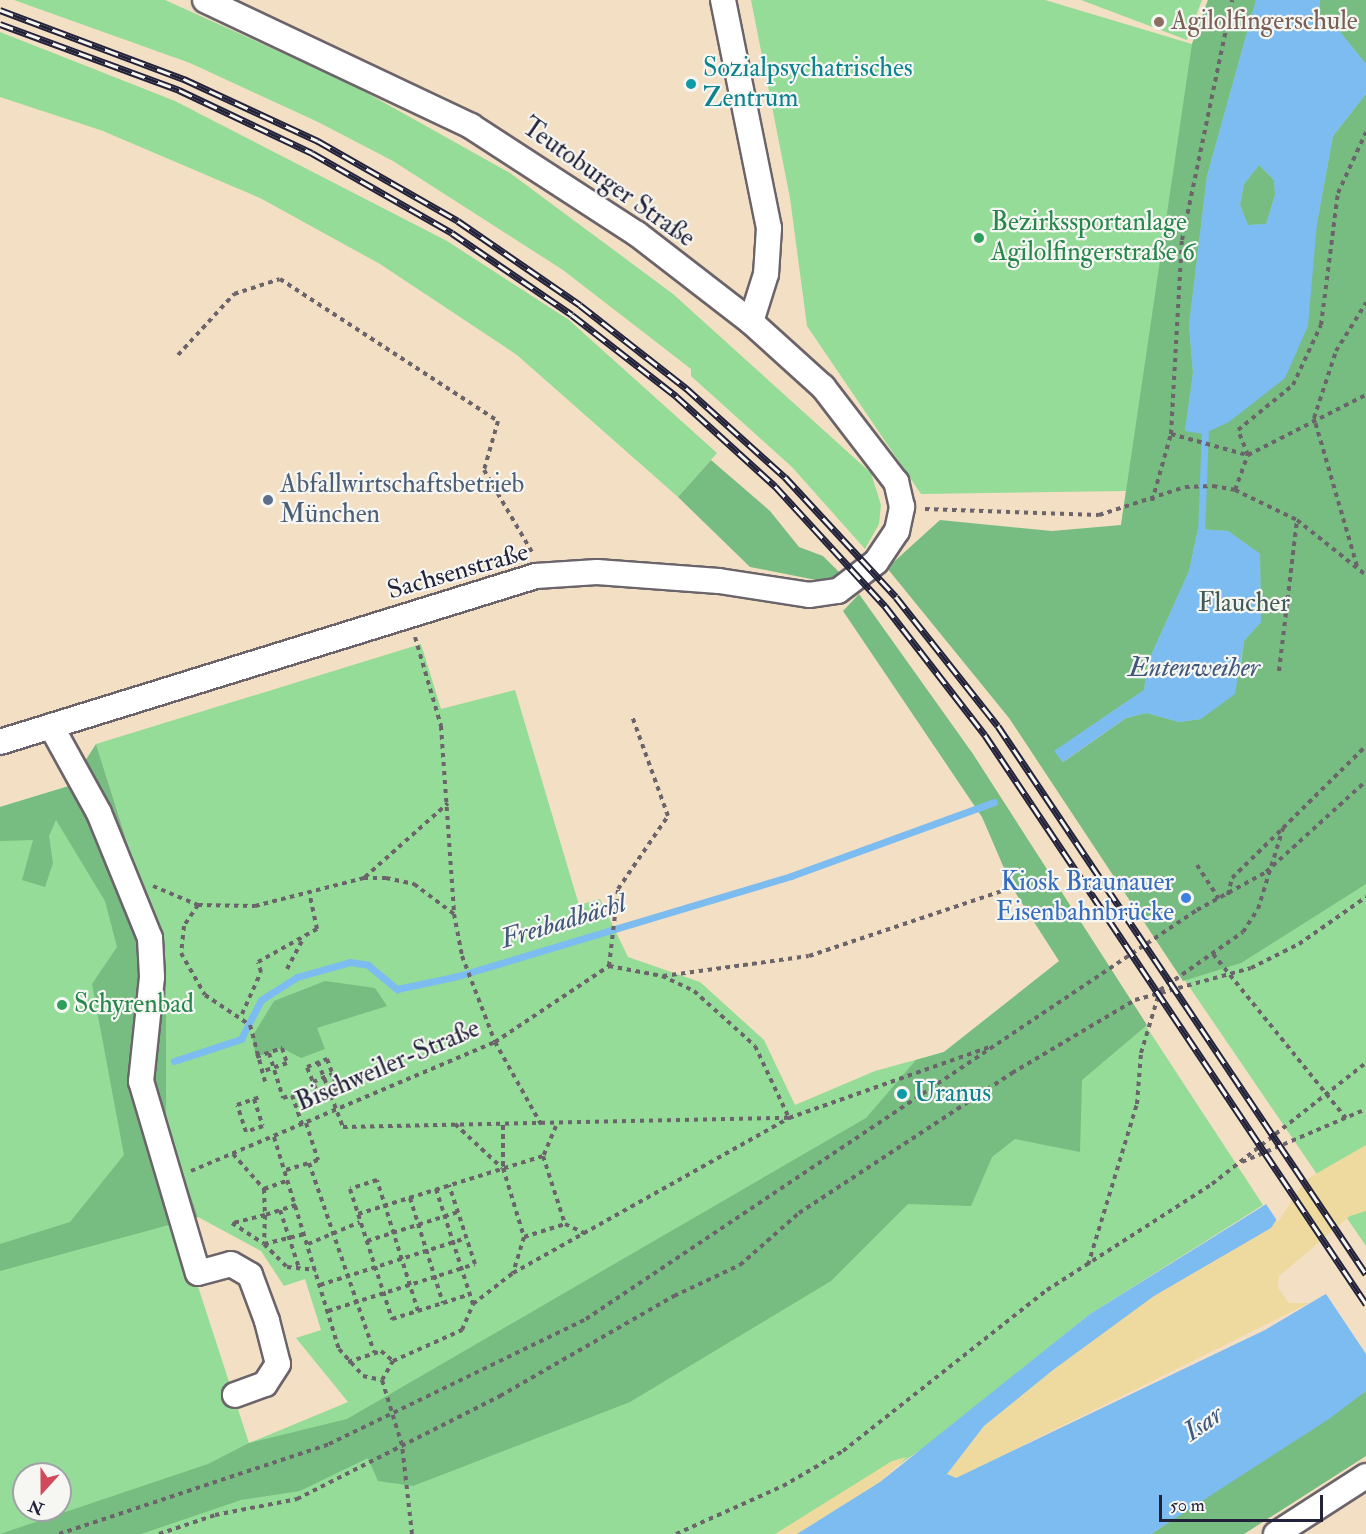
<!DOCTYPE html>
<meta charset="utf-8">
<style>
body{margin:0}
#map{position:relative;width:1366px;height:1534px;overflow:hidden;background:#f3dfc4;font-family:"IM FELL Double Pica",serif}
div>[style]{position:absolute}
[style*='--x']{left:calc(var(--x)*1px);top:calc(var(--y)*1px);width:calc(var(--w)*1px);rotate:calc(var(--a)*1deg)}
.green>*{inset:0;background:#94dc97}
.forest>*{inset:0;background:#77bc80}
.sand>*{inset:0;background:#eeda9e}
.water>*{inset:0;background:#7cbcf0}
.pier>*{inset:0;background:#f3dfc4}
.stream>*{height:7px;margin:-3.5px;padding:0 3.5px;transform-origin:3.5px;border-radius:3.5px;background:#7cbcf0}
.path>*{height:4px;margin-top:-2px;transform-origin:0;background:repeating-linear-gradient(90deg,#6b646b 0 4.5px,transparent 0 9px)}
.roads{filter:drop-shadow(2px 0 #6b646b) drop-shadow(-2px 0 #6b646b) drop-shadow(0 2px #6b646b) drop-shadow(0 -2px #6b646b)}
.minor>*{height:24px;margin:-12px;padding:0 12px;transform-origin:12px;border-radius:12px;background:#fff}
.rail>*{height:7px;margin-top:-3.5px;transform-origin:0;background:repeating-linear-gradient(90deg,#f6f6f2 0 14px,#22223b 0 28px);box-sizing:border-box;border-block:2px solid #22223b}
.dots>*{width:16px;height:16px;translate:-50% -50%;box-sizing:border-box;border:3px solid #f6f6f2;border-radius:50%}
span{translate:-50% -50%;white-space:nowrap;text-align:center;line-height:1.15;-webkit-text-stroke:4.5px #f6f6f2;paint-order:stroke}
.education-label{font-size:26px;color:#785e54}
.left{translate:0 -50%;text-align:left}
.culture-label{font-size:26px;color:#0d838f}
.street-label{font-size:26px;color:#22223b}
.leisure-label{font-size:26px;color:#27864d}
.service-label{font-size:26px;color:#4e5e75}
.park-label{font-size:26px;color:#445a57}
.shop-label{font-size:26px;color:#366cbe}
.right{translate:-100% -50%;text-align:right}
.water-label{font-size:27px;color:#42587a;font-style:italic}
.north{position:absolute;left:12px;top:1462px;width:60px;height:60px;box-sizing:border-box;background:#f6f6f2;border:2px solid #a1a1a9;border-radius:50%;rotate:201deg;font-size:16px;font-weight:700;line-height:24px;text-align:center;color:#22223b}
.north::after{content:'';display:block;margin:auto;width:21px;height:27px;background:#d1495b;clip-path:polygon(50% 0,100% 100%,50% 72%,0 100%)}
.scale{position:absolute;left:1159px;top:1495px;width:164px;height:27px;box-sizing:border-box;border:3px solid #22223b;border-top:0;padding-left:8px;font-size:18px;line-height:21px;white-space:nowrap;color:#22223b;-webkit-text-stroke:4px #f6f6f2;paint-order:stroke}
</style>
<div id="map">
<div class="green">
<i style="clip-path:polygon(14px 0,165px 0,349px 83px,510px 173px,673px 294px,871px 473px,881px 505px,879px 524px,865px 549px,792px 467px,691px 376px,691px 369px,563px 270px,393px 161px,318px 122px,190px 63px)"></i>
<i style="clip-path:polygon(751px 0,1045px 0,1192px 44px,1208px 0,1366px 0,1366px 1246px,1141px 916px,1121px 525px,1126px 491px,921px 494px,807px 326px,790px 198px)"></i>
<i style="clip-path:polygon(1081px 0,1202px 0,1187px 40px)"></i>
<i style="clip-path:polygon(0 32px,175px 101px,447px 241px,569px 320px,717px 453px,678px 497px,517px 355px,380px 264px,260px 198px,103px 131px,0 97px)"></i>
<i style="clip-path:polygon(evenodd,421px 644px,441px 709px,515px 690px,579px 905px,600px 899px,628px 957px,700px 982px,764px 1040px,795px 1105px,875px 1071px,944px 1052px,1060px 961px,1146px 1026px,1263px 1205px,1090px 1314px,932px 1442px,797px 1534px,0 1534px,0 807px,69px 786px,112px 872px,160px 1224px,176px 1219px,249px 1443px,348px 1402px,296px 1338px,321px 1330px,305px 1279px,284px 1286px,261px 1251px,198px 1217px,166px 1123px,166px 964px,96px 744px,421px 644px,24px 1474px,60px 1474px,60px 1510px,24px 1510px,24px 1474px)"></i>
</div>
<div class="forest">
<i style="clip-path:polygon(evenodd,1208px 0,1256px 0,1207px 176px,1189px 325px,1193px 373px,1185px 431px,1317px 223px,1333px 136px,1366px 94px,1366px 884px,1241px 963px,1183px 981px,1009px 718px,887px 568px,940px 520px,1052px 531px,1121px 525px,1192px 44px,1208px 0,1198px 529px,1228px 531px,1260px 554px,1261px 622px,1244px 641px,1241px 666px,1201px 719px,1179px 722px,1147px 713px,1126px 718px,1063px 762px,1055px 751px,1144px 690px,1148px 662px,1189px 571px,1198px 529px)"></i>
<i style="clip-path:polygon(1320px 0,1366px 0,1366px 64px,1332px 22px,1319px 15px)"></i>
<i style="clip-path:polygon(1259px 165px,1274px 180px,1275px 195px,1266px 224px,1248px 225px,1240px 205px,1244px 184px)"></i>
<i style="clip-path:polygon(711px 460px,770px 511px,799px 547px,823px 556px,843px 576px,826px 582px,750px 567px,678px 497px)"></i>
<i style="clip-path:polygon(859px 594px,973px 754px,1147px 1025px,1082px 1080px,1080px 1152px,1015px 1139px,992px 1157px,971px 1206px,908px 1204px,831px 1281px,630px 1402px,413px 1486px,378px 1481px,368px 1458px,300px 1491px,241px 1500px,141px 1534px,0 1534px,208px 1464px,249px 1443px,347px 1419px,866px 1118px,916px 1060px,944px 1052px,1059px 961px,1013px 889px,982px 817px,843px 611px)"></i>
<i style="clip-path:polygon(96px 744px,166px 965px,166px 1123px,198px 1217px,0 1271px,0 1244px,70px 1222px,124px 1155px,92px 984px,117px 947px,105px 901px,56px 820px,49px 836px,53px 863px,45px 887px,22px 880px,33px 840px,0 841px,0 807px,69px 786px)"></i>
<i style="clip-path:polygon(325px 981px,375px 988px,387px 1006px,317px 1028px,325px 1049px,301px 1058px,282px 1048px,256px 1057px,252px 1037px,274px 1001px)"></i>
<i style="clip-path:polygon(1366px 1391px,1366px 1456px,1244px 1534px,1151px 1534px)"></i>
</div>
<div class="sand">
<i style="clip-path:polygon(1366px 1145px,1366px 1211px,1350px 1216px,1279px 1276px,1278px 1288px,1289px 1303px,1309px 1303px,955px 1479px,947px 1474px,984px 1426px,1053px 1370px,1300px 1183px)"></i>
<i style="clip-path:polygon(907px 1457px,880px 1482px,797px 1534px,775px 1534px,892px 1461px)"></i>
</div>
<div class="water">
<i style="clip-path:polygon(evenodd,1256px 0,1320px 0,1319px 15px,1332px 22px,1366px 64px,1366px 94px,1333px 136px,1317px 223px,1308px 326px,1285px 378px,1229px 422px,1203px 434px,1185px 431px,1193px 373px,1189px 325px,1207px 176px,1256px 0,1259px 165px,1274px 180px,1275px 195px,1266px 224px,1248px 225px,1240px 205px,1244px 184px,1259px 165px)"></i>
<i style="clip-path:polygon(1198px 529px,1228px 531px,1260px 554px,1261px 622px,1244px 641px,1235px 694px,1201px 719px,1179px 722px,1146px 713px,1126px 718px,1063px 762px,1054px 751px,1144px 690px,1148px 662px,1189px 571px)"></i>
<i style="clip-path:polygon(1300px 1183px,1271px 1228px,1154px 1296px,1053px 1370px,984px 1426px,947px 1474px,956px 1478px,1265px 1330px,1366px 1270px,1366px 1391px,1329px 1419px,1151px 1534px,797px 1534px,880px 1482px,1090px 1314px)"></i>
</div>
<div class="pier">
<i style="clip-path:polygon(1301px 1181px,1302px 1185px,1278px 1222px,1264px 1201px)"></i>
<i style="clip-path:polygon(1366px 1267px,1366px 1354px,1326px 1294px,1302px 1304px)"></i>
</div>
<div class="stream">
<i style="--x:1201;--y:536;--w:109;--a:-87.9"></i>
<i style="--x:174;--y:1061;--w:71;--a:-18.2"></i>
<i style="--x:241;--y:1039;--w:44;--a:-62.9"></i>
<i style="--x:261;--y:1000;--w:43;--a:-32.6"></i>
<i style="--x:297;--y:977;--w:55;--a:-15.8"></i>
<i style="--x:350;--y:962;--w:18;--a:9"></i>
<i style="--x:368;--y:965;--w:38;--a:40"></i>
<i style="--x:397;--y:989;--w:62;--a:-12"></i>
<i style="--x:458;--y:976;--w:348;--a:-16.7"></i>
<i style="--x:791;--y:876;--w:216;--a:-20"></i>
</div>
<div class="path">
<i style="--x:178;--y:355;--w:83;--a:-47.4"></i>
<i style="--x:234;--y:294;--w:48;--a:-18.1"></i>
<i style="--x:280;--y:279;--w:260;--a:33.1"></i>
<i style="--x:498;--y:421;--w:51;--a:105.9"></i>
<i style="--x:484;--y:470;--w:97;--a:59.7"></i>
<i style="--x:1171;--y:434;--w:79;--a:15.4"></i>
<i style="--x:1248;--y:455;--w:27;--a:-112"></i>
<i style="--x:1238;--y:430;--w:71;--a:-39.3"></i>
<i style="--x:1293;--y:385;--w:66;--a:-65"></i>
<i style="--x:1321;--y:325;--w:133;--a:-82.7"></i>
<i style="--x:1338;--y:193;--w:67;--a:-65.3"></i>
<i style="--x:1235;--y:490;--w:37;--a:-70"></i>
<i style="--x:1248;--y:455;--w:132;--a:-27"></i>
<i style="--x:1152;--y:501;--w:70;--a:-74.2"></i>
<i style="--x:1171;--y:434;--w:194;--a:-86.8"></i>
<i style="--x:1182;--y:240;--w:245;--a:-78.2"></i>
<i style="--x:925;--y:509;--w:174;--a:2"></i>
<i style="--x:1099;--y:515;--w:90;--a:-18"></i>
<i style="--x:1185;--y:487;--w:28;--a:-2"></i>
<i style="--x:1213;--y:486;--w:22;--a:10"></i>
<i style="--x:1235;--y:490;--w:69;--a:25.8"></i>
<i style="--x:1297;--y:520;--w:88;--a:38.6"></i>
<i style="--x:1357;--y:566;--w:154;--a:-106.2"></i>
<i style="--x:1314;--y:418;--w:71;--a:-71.8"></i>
<i style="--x:1336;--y:351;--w:57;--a:-58"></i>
<i style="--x:415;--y:637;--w:93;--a:73.7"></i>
<i style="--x:441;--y:726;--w:188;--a:86"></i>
<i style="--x:454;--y:914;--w:43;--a:79.2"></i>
<i style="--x:462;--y:956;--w:92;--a:69"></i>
<i style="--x:495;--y:1042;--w:96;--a:60.8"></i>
<i style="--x:1279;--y:671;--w:151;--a:-83.2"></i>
<i style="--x:1197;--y:865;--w:40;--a:57.1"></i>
<i style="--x:365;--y:877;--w:111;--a:-41.7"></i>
<i style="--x:153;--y:886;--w:49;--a:22.9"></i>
<i style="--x:198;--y:905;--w:57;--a:1"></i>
<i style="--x:255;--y:906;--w:113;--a:-14.4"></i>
<i style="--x:364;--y:878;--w:22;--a:0"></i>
<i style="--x:386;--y:878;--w:29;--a:12"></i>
<i style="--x:414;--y:884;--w:50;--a:36.9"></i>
<i style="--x:1228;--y:895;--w:17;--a:-77"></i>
<i style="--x:1232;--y:878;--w:69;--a:-44.4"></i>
<i style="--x:198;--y:905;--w:25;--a:124"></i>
<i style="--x:184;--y:926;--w:27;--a:96"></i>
<i style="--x:181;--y:953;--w:48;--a:60.3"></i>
<i style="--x:205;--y:995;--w:54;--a:33.7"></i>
<i style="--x:250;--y:1025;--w:62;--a:75.1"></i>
<i style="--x:1213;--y:954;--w:211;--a:51"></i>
<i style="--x:609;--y:966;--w:54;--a:10.7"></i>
<i style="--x:662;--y:976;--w:35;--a:25"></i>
<i style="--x:694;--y:991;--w:82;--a:42"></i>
<i style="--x:755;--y:1046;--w:80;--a:64.7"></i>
<i style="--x:789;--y:1118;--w:213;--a:-19.5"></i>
<i style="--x:609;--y:966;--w:78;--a:-83.3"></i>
<i style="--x:618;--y:889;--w:88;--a:-55.6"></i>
<i style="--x:668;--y:816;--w:106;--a:-109.8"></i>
<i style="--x:287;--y:969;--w:32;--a:-62"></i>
<i style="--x:663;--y:976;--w:147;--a:-7.8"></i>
<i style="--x:809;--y:956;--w:204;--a:-18.6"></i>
<i style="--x:242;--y:1014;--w:46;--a:-65.7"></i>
<i style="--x:261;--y:972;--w:10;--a:-107"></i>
<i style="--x:258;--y:962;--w:68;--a:-29.2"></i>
<i style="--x:317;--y:929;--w:35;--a:-102"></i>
<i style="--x:269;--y:1053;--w:47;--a:72.7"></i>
<i style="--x:283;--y:1098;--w:9;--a:-18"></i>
<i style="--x:292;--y:1095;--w:31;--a:71"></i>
<i style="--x:256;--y:1057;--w:28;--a:-19"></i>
<i style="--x:282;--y:1048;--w:16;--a:72"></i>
<i style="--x:287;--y:1063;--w:28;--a:161"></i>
<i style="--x:327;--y:1059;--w:32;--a:70"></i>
<i style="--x:338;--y:1089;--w:21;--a:157"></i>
<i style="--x:319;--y:1097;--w:32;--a:-112"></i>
<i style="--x:307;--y:1067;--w:22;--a:-22"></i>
<i style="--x:318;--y:1062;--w:70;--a:69"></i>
<i style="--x:343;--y:1127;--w:446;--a:-1.2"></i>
<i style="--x:313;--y:1082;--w:21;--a:-23"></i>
<i style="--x:254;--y:1099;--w:28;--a:72"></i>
<i style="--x:263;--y:1126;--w:18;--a:161"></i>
<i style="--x:246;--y:1132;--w:28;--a:-108"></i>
<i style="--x:237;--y:1105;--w:24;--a:-19"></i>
<i style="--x:306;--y:1123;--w:39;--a:72"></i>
<i style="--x:318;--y:1160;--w:9;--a:162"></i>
<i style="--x:455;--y:1124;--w:64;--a:43.1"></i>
<i style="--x:503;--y:1125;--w:43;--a:90"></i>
<i style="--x:503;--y:1168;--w:72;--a:73.1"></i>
<i style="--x:524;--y:1237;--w:38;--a:107"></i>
<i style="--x:556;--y:1126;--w:33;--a:113"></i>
<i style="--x:543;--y:1156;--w:71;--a:72.1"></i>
<i style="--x:274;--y:1137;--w:222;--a:73"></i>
<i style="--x:339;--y:1349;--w:36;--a:48"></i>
<i style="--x:363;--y:1376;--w:19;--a:12"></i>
<i style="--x:233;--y:1154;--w:47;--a:48.5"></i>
<i style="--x:264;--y:1189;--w:26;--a:88"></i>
<i style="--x:265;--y:1215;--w:34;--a:166"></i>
<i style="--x:232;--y:1223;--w:38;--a:33"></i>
<i style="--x:264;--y:1244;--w:42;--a:-13.7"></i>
<i style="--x:1242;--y:1162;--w:135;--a:-23.1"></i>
<i style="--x:286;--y:1170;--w:24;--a:-17"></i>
<i style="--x:309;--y:1163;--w:200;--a:71"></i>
<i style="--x:191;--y:1171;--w:330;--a:-23"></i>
<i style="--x:495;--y:1042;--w:137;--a:-33.7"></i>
<i style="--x:264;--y:1189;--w:27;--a:-20"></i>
<i style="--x:436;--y:1189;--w:121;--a:72.2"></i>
<i style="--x:410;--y:1198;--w:110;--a:72.6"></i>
<i style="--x:296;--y:1205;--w:33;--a:162"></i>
<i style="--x:265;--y:1215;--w:29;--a:92"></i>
<i style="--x:264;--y:1244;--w:33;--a:45"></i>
<i style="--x:287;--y:1267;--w:29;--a:6"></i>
<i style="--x:280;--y:1210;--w:61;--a:71.9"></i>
<i style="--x:358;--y:1214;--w:194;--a:-17.4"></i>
<i style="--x:524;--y:1237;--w:43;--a:-17.6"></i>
<i style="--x:565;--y:1224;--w:23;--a:25"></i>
<i style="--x:367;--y:1241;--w:96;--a:-17.7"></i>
<i style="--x:308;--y:1244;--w:56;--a:-22.9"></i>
<i style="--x:1088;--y:1265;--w:168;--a:-73.1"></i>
<i style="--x:1137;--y:1104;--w:51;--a:-85.5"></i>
<i style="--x:1141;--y:1053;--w:66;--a:-73.2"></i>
<i style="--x:1160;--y:990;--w:101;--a:-34.9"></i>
<i style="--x:1243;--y:932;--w:27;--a:-57"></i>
<i style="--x:1258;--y:909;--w:85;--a:-72.8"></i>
<i style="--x:1283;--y:828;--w:117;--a:-44.7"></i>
<i style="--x:320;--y:1285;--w:153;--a:-17.8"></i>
<i style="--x:328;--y:1311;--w:154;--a:-17.7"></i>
<i style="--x:475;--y:1264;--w:83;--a:-108.2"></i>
<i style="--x:418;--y:1311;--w:137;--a:-107.4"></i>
<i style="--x:377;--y:1180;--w:28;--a:162"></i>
<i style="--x:350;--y:1189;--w:137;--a:72.1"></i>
<i style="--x:392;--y:1319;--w:53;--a:-17.4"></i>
<i style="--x:443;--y:1303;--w:28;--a:-18"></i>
<i style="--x:348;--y:1362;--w:35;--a:-18"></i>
<i style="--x:381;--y:1351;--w:16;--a:40"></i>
<i style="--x:59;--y:1534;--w:285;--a:-18.4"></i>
<i style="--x:329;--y:1444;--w:286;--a:-25.9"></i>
<i style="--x:586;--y:1319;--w:735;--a:-33.8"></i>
<i style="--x:1197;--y:910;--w:79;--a:-28.8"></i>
<i style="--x:1266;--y:872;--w:135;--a:-42.3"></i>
<i style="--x:159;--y:1534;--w:59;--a:-18.7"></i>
<i style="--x:215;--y:1515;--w:84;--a:-11"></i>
<i style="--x:297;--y:1499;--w:228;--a:-26.9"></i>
<i style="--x:500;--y:1396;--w:201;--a:-29.9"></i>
<i style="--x:674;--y:1296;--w:73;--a:-25.2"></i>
<i style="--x:740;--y:1265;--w:79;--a:-41.4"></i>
<i style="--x:799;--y:1213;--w:255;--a:-33.3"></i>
<i style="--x:1012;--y:1073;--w:143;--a:-30.7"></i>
<i style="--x:1135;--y:1000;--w:120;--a:-15.4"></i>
<i style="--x:1251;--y:968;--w:54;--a:-26.6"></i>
<i style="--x:1299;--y:944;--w:82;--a:-35"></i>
<i style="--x:412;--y:1534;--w:90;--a:-96.4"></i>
<i style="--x:402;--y:1445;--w:68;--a:-107.1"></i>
<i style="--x:382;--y:1380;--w:22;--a:-60"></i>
<i style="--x:393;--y:1361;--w:76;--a:-24.2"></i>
<i style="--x:462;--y:1330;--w:28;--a:-67"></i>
<i style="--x:473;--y:1304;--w:51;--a:-37.8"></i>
<i style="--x:513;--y:1273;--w:317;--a:-29.3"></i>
<i style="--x:676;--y:1534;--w:117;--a:-24.2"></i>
<i style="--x:783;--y:1486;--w:69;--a:-30.3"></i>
<i style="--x:843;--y:1451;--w:260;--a:-38.3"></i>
<i style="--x:1047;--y:1290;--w:196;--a:-32.7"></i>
<i style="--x:1212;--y:1184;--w:196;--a:-38.2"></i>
</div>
<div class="roads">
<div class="minor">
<i style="--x:723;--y:0;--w:233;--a:78.6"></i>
<i style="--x:769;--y:228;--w:46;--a:93.7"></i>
<i style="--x:766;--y:274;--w:50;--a:107.4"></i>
<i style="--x:51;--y:726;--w:99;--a:61.1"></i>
<i style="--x:99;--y:813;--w:135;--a:67.8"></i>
<i style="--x:150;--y:938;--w:39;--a:87"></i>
<i style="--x:152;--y:977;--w:105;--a:96"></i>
<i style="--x:141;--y:1081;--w:200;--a:73.5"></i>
<i style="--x:198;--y:1273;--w:34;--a:-15"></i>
<i style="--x:231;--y:1264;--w:22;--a:30"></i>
<i style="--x:250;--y:1275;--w:49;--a:69.7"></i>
<i style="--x:267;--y:1321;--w:44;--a:75.7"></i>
<i style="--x:278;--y:1364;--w:24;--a:123"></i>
<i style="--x:265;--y:1384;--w:32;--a:160"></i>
<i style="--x:0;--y:742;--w:561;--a:-17.21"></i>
<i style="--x:536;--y:576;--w:61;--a:-3.8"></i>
<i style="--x:597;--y:572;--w:122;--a:4.2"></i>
<i style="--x:719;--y:581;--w:91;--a:8.8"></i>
<i style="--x:809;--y:595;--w:29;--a:-8"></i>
<i style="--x:838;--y:591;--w:48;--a:-37.3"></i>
<i style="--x:876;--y:562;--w:37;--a:-56"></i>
<i style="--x:897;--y:531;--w:25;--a:-78"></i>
<i style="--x:902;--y:507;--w:26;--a:-103"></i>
<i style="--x:896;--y:482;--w:120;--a:-127.5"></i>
<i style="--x:823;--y:387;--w:97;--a:-137.9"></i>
<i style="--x:751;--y:322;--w:144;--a:-142.3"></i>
<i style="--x:637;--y:234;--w:198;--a:-147"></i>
<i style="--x:471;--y:126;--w:294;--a:-154.7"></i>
<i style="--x:1276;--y:1534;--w:107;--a:-32.8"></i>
</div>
</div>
<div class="rail">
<i style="--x:0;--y:10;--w:197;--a:20.6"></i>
<i style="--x:184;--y:79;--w:148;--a:24.8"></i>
<i style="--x:318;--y:141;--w:161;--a:29.7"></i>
<i style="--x:458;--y:221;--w:148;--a:34.5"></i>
<i style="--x:580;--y:305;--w:135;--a:38.1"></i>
<i style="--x:686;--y:388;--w:133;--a:42"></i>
<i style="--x:785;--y:477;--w:163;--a:47.2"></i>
<i style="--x:896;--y:597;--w:164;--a:51.7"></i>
<i style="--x:998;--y:726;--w:660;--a:56.12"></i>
<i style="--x:0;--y:24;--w:191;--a:20.2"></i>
<i style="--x:179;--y:90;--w:147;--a:25.3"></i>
<i style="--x:312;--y:153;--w:161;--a:29.7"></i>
<i style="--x:452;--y:233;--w:145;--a:34.3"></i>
<i style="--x:572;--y:315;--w:132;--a:37.9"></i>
<i style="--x:676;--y:396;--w:134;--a:42.3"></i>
<i style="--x:775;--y:486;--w:163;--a:47.5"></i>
<i style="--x:885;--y:606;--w:163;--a:52.2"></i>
<i style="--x:985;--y:735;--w:685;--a:56.19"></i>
</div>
<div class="dots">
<i style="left:1159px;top:22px;background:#8d6e63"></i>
<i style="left:691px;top:84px;background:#0f9aa8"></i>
<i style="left:979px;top:238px;background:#2e9e5b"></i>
<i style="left:268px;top:500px;background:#5c6f8a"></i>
<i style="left:1186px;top:898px;background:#3f7fe0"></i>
<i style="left:62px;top:1005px;background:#2e9e5b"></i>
<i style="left:902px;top:1094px;background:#0f9aa8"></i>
</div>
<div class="education-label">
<span class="left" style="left:1171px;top:22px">Agilolfingerschule</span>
</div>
<div class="culture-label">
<span class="left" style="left:703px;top:84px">Sozialpsychatrisches<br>Zentrum</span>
<span class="left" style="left:914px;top:1094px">Uranus</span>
</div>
<div class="street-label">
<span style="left:608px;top:183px;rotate:35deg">Teutoburger Straße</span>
<span style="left:458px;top:572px;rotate:-16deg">Sachsenstraße</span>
<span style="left:388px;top:1066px;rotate:-23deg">Bischweiler-Straße</span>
</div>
<div class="leisure-label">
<span class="left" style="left:991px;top:238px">Bezirkssportanlage<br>Agilolfingerstraße 6</span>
<span class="left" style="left:74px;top:1005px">Schyrenbad</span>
</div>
<div class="service-label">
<span class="left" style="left:280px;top:500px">Abfallwirtschaftsbetrieb<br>München</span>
</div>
<div class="park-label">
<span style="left:1244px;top:604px">Flaucher</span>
</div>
<div class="shop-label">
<span class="right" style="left:1174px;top:898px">Kiosk Braunauer<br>Eisenbahnbrücke</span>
</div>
<div class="water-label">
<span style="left:1194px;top:668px">Entenweiher</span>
<span style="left:563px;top:921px;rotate:-17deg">Freibadbächl</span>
<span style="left:1203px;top:1423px;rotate:-35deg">Isar</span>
</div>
<div class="north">N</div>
<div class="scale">50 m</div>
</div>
